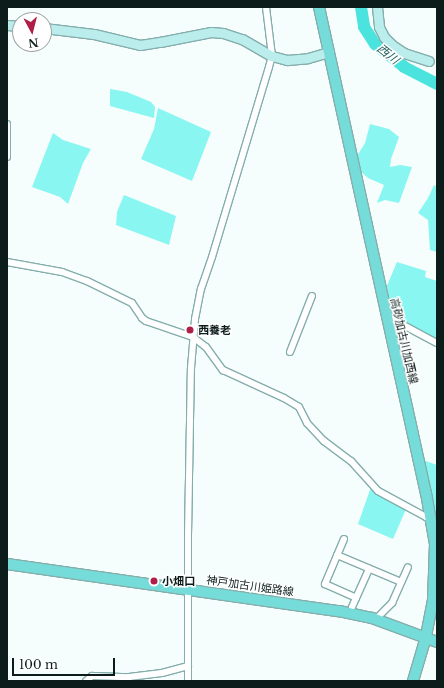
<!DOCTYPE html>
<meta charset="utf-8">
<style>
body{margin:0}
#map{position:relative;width:444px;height:688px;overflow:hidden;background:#f5fefd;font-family:"Libre Baskerville","Noto Sans JP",serif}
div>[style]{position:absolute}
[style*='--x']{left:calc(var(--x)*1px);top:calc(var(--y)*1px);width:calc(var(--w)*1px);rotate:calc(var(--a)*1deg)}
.green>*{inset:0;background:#89f6f1}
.river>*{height:12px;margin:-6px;padding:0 6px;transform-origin:6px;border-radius:6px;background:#4be3de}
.roads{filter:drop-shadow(1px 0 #84aeac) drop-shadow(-1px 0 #84aeac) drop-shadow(0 1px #84aeac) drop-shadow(0 -1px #84aeac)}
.street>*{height:6px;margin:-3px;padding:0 3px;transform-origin:3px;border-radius:3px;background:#fff}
.secondary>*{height:9px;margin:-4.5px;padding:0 4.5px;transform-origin:4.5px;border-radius:4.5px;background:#baedec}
.primary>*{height:10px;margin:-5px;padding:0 5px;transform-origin:5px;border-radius:5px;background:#76dcd9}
.dots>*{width:11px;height:11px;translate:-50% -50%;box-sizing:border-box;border:2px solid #fff;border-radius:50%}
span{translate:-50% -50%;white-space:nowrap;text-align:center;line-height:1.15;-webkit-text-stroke:3px #fff;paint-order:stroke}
.poi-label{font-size:11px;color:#0b1c1b;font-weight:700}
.left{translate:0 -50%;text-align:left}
.street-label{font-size:11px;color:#0b1c1b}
.water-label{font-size:12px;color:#266260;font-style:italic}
.frame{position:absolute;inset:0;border:8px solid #0b1c1b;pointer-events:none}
.north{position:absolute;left:12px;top:12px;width:40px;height:40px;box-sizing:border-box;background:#fff;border:1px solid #9da4a4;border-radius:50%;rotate:173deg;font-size:11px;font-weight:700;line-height:16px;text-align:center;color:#0b1c1b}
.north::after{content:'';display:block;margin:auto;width:14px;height:18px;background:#b01d47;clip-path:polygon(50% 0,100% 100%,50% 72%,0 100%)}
.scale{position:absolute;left:12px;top:658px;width:103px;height:18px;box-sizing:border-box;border:2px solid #0b1c1b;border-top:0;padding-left:5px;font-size:12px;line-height:14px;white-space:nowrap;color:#0b1c1b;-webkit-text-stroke:3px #fff;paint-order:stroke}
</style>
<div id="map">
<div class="green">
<i style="clip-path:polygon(110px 89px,127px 92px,151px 102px,155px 107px,154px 118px,110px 106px)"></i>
<i style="clip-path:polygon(158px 108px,211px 132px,192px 181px,141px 159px,154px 129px)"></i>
<i style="clip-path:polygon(370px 124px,389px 129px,399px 137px,391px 159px,390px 167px,400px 165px,412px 167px,399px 203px,385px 200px,377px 203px,384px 185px,368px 178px,360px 171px,357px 156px,365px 143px)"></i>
<i style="clip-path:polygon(53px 133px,63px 140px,91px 149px,83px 163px,68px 204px,60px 197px,32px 187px)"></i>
<i style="clip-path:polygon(434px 185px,437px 187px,437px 252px,430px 250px,428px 220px,418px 213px,428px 198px)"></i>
<i style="clip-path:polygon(124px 195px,176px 216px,169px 245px,116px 225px,117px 212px)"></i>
<i style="clip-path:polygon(397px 262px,426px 271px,425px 277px,437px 281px,437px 340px,393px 318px,390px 314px,386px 295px,388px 289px,386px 288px)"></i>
<i style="clip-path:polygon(423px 460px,437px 465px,437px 519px)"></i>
<i style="clip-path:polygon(371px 487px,407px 507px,393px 539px,358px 524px)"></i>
</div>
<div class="river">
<i style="--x:361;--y:7;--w:20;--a:81"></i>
<i style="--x:364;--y:27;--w:20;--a:57"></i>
<i style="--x:375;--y:44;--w:37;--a:38"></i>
<i style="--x:404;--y:67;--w:37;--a:27"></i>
</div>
<div class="roads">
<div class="street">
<i style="--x:7;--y:124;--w:33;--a:90"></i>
<i style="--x:7;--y:262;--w:56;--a:10.3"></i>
<i style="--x:62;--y:272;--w:27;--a:20"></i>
<i style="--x:87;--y:281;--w:50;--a:26.1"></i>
<i style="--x:132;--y:303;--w:18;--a:56"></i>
<i style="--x:142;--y:318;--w:5;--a:37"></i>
<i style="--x:146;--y:321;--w:50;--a:18.8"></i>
<i style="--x:193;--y:337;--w:16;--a:38"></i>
<i style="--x:206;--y:347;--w:29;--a:54"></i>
<i style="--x:223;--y:370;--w:67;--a:24.7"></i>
<i style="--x:284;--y:398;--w:17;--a:31"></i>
<i style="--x:299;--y:407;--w:18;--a:63"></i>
<i style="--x:307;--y:423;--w:25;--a:47"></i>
<i style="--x:324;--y:441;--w:34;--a:37"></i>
<i style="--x:351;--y:461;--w:40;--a:48"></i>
<i style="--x:378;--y:491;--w:55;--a:28.4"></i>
<i style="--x:426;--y:517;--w:5;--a:11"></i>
<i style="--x:387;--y:319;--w:5;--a:0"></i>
<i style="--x:392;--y:319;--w:51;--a:28.1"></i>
<i style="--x:290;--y:352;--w:60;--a:-68.6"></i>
<i style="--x:344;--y:539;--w:49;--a:112.9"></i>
<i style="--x:325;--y:584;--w:34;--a:24"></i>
<i style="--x:337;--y:555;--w:69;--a:22.9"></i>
<i style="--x:352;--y:607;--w:42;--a:-65.9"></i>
<i style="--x:376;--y:619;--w:23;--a:-45"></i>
<i style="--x:392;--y:603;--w:39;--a:-66"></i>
<i style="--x:86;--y:681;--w:8;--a:-40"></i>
<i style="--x:92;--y:676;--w:37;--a:2"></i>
<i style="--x:129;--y:677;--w:33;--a:-7"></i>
<i style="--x:162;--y:673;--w:27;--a:-15"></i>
<i style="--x:188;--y:681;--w:146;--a:-90"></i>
<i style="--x:188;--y:535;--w:167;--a:-89"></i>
<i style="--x:191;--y:368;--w:49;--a:-85.3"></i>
<i style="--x:195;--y:319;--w:31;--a:-79"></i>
<i style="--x:201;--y:289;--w:34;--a:-71"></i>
<i style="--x:212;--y:257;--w:198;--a:-73.3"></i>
<i style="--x:269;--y:67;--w:11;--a:-75"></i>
<i style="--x:272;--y:56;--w:49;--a:-97"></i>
</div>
<div class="secondary">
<i style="--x:377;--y:7;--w:20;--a:84"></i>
<i style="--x:379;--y:27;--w:11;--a:63"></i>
<i style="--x:384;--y:37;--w:11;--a:45"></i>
<i style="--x:392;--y:45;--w:14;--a:34"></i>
<i style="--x:404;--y:53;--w:26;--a:18"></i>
<i style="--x:7;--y:25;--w:13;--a:4"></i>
<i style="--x:44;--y:28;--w:50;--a:6.8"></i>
<i style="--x:94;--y:34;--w:47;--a:13.4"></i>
<i style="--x:140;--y:45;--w:20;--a:-9"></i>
<i style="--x:160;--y:42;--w:52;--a:-11.1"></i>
<i style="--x:211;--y:32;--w:12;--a:5"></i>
<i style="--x:223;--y:33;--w:20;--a:18"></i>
<i style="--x:242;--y:39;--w:34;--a:30"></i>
<i style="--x:272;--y:56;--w:16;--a:15"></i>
<i style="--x:287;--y:60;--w:21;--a:-5"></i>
<i style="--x:308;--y:58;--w:22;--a:-16"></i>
</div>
<div class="primary">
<i style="--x:319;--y:7;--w:498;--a:77.6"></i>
<i style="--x:426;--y:493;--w:52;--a:80"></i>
<i style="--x:435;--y:544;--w:56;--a:92"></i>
<i style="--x:433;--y:600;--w:38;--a:101"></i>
<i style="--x:426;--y:637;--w:46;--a:106.5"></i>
<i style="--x:7;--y:564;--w:335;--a:8.1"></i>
<i style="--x:339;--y:611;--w:34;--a:12"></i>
<i style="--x:372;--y:618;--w:69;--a:20.3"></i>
</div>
</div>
<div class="dots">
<i style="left:190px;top:330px;background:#b01d47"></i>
<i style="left:154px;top:581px;background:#b01d47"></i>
</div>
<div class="poi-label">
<span class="left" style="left:198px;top:330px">西養老</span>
<span class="left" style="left:162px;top:581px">小畑口</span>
</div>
<div class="street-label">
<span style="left:404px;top:341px;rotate:77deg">高砂加古川加西線</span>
<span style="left:250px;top:586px;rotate:8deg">神戸加古川姫路線</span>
</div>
<div class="water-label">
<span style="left:388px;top:54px;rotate:39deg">西川</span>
</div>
<div class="frame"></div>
<div class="north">N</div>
<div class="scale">100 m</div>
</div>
